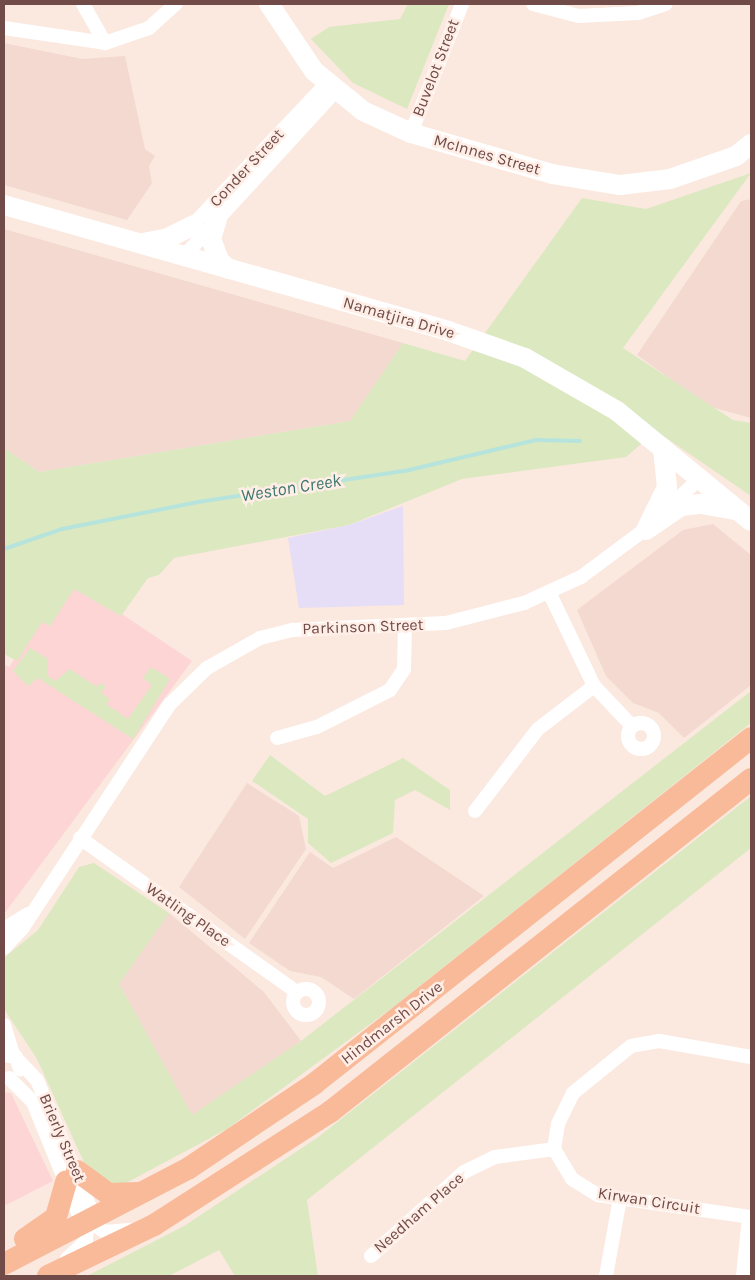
<!DOCTYPE html>
<style>
body{margin:0}
#map{position:relative;width:755px;height:1280px;overflow:hidden;background:#fbe9e0;font-family:Karla,sans-serif}
div>[style]{position:absolute}
[style*='--x']{left:calc(var(--x)*1px);top:calc(var(--y)*1px);width:calc(var(--w)*1px);rotate:calc(var(--a)*1deg)}
.residential>*{inset:0;background:#f3d9cf}
.commercial>*{inset:0;background:#fcd5d4}
.education>*{inset:0;background:#e6ddf7}
.green>*{inset:0;background:#dbe8c0}
.stream>*{height:4px;margin:-2px;padding:0 2px;transform-origin:2px;border-radius:2px;background:#b6e4dd}
.street>*{height:14px;margin:-7px;padding:0 7px;transform-origin:7px;border-radius:7px;background:#fff}
.street>.ring{margin:-7px;padding:0;box-sizing:content-box;background:none;border:14px solid #fff;border-radius:50%}
.secondary>*{height:20px;margin:-10px;padding:0 10px;transform-origin:10px;border-radius:10px;background:#fff}
.primary>*{height:22px;margin:-11px;padding:0 11px;transform-origin:11px;border-radius:11px;background:#f9ba9a}
span{translate:-50% -50%;white-space:nowrap;text-align:center;line-height:1.15;-webkit-text-stroke:5px #ffeee6;paint-order:stroke}
.street-label{font-size:16px;color:#714b48}
.water-label{font-size:18px;color:#3d7770;font-style:italic}
.frame{position:absolute;inset:0;border:5px solid #714b48;pointer-events:none}
</style>
<div id="map">
<div class="residential">
<i style="clip-path:polygon(4px 43px,82px 59px,125px 56px,145px 149px,155px 156px,149px 166px,152px 183px,127px 220px,4px 185px)"></i>
<i style="clip-path:polygon(751px 199px,751px 418px,708px 406px,637px 355px,741px 201px)"></i>
<i style="clip-path:polygon(4px 229px,403px 343px,350px 421px,39px 472px,4px 448px)"></i>
<i style="clip-path:polygon(713px 524px,751px 555px,751px 685px,684px 738px,659px 713px,633px 703px,606px 676px,577px 610px,683px 530px)"></i>
<i style="clip-path:polygon(247px 783px,299px 816px,306px 849px,245px 939px,179px 887px)"></i>
<i style="clip-path:polygon(396px 837px,484px 896px,354px 999px,321px 977px,290px 971px,249px 943px,310px 852px,333px 868px)"></i>
<i style="clip-path:polygon(169px 913px,264px 992px,301px 1041px,192px 1116px,119px 984px)"></i>
</div>
<div class="commercial">
<i style="clip-path:polygon(68px 578px,192px 661px,4px 914px,4px 664px,9px 667px)"></i>
<i style="clip-path:polygon(4px 1092px,11px 1093px,53px 1181px,4px 1206px)"></i>
</div>
<div class="education">
<i style="clip-path:polygon(403px 506px,404px 605px,299px 608px,288px 538px,349px 525px)"></i>
</div>
<div class="green">
<i style="clip-path:polygon(408px 4px,449px 4px,407px 109px,353px 83px,311px 39px,329px 27px,400px 19px)"></i>
<i style="clip-path:polygon(751px 173px,623px 348px,733px 420px,751px 423px,751px 496px,656px 431px,626px 457px,462px 479px,349px 525px,174px 558px,159px 575px,148px 578px,121px 616px,74px 589px,50px 626px,42px 622px,17px 661px,4px 654px,4px 448px,39px 472px,350px 421px,403px 343px,465px 361px,582px 198px,646px 209px)"></i>
<i style="clip-path:polygon(30px 648px,48px 659px,47px 675px,55px 681px,70px 669px,97px 687px,100px 683px,106px 686px,101px 693px,110px 699px,106px 704px,128px 719px,152px 685px,143px 678px,151px 667px,170px 679px,133px 739px,38px 678px,28px 686px,13px 671px)"></i>
<i style="clip-path:polygon(751px 691px,751px 723px,392px 1008px,227px 1129px,126px 1183px,112px 1185px,87px 1169px,37px 1059px,4px 1009px,4px 958px,38px 930px,79px 867px,94px 863px,169px 913px,119px 984px,192px 1115px,301px 1041px)"></i>
<i style="clip-path:polygon(270px 755px,325px 796px,403px 758px,450px 790px,450px 810px,415px 790px,395px 800px,393px 833px,331px 863px,308px 843px,308px 819px,252px 781px)"></i>
<i style="clip-path:polygon(751px 796px,751px 848px,307px 1200px,318px 1276px,235px 1276px,219px 1250px,169px 1276px,87px 1276px,184px 1226px,317px 1138px)"></i>
</div>
<div class="stream">
<i style="--x:4;--y:549;--w:61;--a:-19"></i>
<i style="--x:62;--y:529;--w:139;--a:-11.2"></i>
<i style="--x:198;--y:502;--w:213;--a:-8.6"></i>
<i style="--x:409;--y:470;--w:130;--a:-13.3"></i>
<i style="--x:536;--y:440;--w:44;--a:1.3"></i>
</div>
<div class="street">
<i style="--x:83;--y:4;--w:45;--a:60.6"></i>
<i style="--x:533;--y:4;--w:47;--a:14.9"></i>
<i style="--x:578;--y:16;--w:60;--a:-2.9"></i>
<i style="--x:638;--y:13;--w:29;--a:-18"></i>
<i style="--x:4;--y:28;--w:102;--a:8.4"></i>
<i style="--x:105;--y:43;--w:46;--a:-18.8"></i>
<i style="--x:149;--y:28;--w:36;--a:-42"></i>
<i style="--x:411;--y:133;--w:139;--a:-68.4"></i>
<i style="--x:187;--y:231;--w:202;--a:-46.6"></i>
<i style="--x:184;--y:256;--w:223;--a:-47.4"></i>
<i style="--x:667;--y:509;--w:44;--a:-43.2"></i>
<i style="--x:549;--y:592;--w:104;--a:64.4"></i>
<i style="--x:594;--y:686;--w:55;--a:46.5"></i>
<i class="ring" style="left:628px;top:723px;width:12px;height:12px"></i>
<i style="--x:277;--y:738;--w:41;--a:-15.4"></i>
<i style="--x:317;--y:727;--w:82;--a:-26.9"></i>
<i style="--x:390;--y:690;--w:25;--a:-56"></i>
<i style="--x:404;--y:669;--w:43;--a:-88.7"></i>
<i style="--x:475;--y:811;--w:103;--a:-52.5"></i>
<i style="--x:538;--y:729;--w:71;--a:-37.5"></i>
<i style="--x:80;--y:838;--w:266;--a:35.4"></i>
<i style="--x:4;--y:929;--w:28;--a:-32"></i>
<i style="--x:4;--y:948;--w:26;--a:-47"></i>
<i style="--x:22;--y:929;--w:269;--a:-56.7"></i>
<i style="--x:170;--y:704;--w:52;--a:-44.2"></i>
<i style="--x:207;--y:668;--w:61;--a:-29.5"></i>
<i style="--x:260;--y:638;--w:33;--a:-14"></i>
<i style="--x:292;--y:630;--w:154;--a:-2.6"></i>
<i style="--x:446;--y:623;--w:81;--a:-14.4"></i>
<i style="--x:524;--y:603;--w:63;--a:-24.5"></i>
<i style="--x:581;--y:577;--w:89;--a:-36.7"></i>
<i class="ring" style="left:293px;top:989px;width:12px;height:12px"></i>
<i style="--x:4;--y:1025;--w:31;--a:73"></i>
<i style="--x:4;--y:1055;--w:12;--a:9"></i>
<i style="--x:16;--y:1057;--w:13;--a:72"></i>
<i style="--x:751;--y:1057;--w:93;--a:-170.1"></i>
<i style="--x:659;--y:1041;--w:28;--a:170"></i>
<i style="--x:631;--y:1046;--w:75;--a:141"></i>
<i style="--x:573;--y:1093;--w:34;--a:116"></i>
<i style="--x:558;--y:1124;--w:25;--a:99"></i>
<i style="--x:554;--y:1149;--w:35;--a:59"></i>
<i style="--x:572;--y:1179;--w:31;--a:32"></i>
<i style="--x:598;--y:1195;--w:155;--a:8.2"></i>
<i style="--x:20;--y:1062;--w:25;--a:47"></i>
<i style="--x:37;--y:1080;--w:135;--a:67.4"></i>
<i style="--x:89;--y:1205;--w:36;--a:95"></i>
<i style="--x:86;--y:1241;--w:26;--a:137"></i>
<i style="--x:9;--y:1078;--w:34;--a:45"></i>
<i style="--x:33;--y:1102;--w:120;--a:67.9"></i>
<i style="--x:78;--y:1213;--w:33;--a:35"></i>
<i style="--x:105;--y:1232;--w:24;--a:-5"></i>
<i style="--x:371;--y:1256;--w:125;--a:-42.1"></i>
<i style="--x:464;--y:1172;--w:34;--a:-26"></i>
<i style="--x:495;--y:1157;--w:60;--a:-7.7"></i>
<i style="--x:606;--y:1276;--w:79;--a:-79.8"></i>
<i style="--x:743;--y:1276;--w:59;--a:-84.2"></i>
</div>
<div class="secondary">
<i style="--x:269;--y:4;--w:81;--a:56.1"></i>
<i style="--x:314;--y:71;--w:63;--a:39.2"></i>
<i style="--x:363;--y:111;--w:53;--a:24.6"></i>
<i style="--x:411;--y:133;--w:147;--a:16.2"></i>
<i style="--x:552;--y:174;--w:69;--a:9.2"></i>
<i style="--x:620;--y:185;--w:50;--a:-6.8"></i>
<i style="--x:670;--y:179;--w:70;--a:-19.2"></i>
<i style="--x:736;--y:156;--w:19;--a:-39"></i>
<i style="--x:4;--y:205;--w:462;--a:15.8"></i>
<i style="--x:448;--y:331;--w:82;--a:19.3"></i>
<i style="--x:525;--y:358;--w:106;--a:29.9"></i>
<i style="--x:617;--y:411;--w:173;--a:39.4"></i>
<i style="--x:217;--y:219;--w:21;--a:107"></i>
<i style="--x:211;--y:239;--w:25;--a:69"></i>
<i style="--x:220;--y:262;--w:11;--a:38"></i>
<i style="--x:143;--y:243;--w:25;--a:-11"></i>
<i style="--x:168;--y:238;--w:28;--a:-27"></i>
<i style="--x:648;--y:526;--w:43;--a:-64"></i>
<i style="--x:667;--y:487;--w:39;--a:-96"></i>
<i style="--x:646;--y:530;--w:42;--a:-34.4"></i>
<i style="--x:681;--y:506;--w:20;--a:-6"></i>
<i style="--x:701;--y:504;--w:36;--a:10"></i>
</div>
<div class="primary">
<i style="--x:77;--y:1171;--w:39;--a:36"></i>
<i style="--x:109;--y:1194;--w:28;--a:-2"></i>
<i style="--x:25;--y:1239;--w:38;--a:-35"></i>
<i style="--x:56;--y:1217;--w:37;--a:-74"></i>
<i style="--x:4;--y:1264;--w:208;--a:-27.4"></i>
<i style="--x:189;--y:1168;--w:151;--a:-33.9"></i>
<i style="--x:314;--y:1084;--w:557;--a:-38.37"></i>
<i style="--x:48;--y:1276;--w:118;--a:-25.7"></i>
<i style="--x:154;--y:1225;--w:209;--a:-32.7"></i>
<i style="--x:330;--y:1112;--w:537;--a:-38.34"></i>
</div>
<div class="street-label">
<span style="left:436px;top:68px;rotate:-69deg">Buvelot Street</span>
<span style="left:487px;top:155px;rotate:16deg">McInnes Street</span>
<span style="left:247px;top:168px;rotate:-47deg">Conder Street</span>
<span style="left:399px;top:318px;rotate:16deg">Namatjira Drive</span>
<span style="left:363px;top:627px;rotate:-2deg">Parkinson Street</span>
<span style="left:188px;top:915px;rotate:35deg">Watling Place</span>
<span style="left:392px;top:1023px;rotate:-38deg">Hindmarsh Drive</span>
<span style="left:62px;top:1138px;rotate:67deg">Brierly Street</span>
<span style="left:649px;top:1201px;rotate:9deg">Kirwan Circuit</span>
<span style="left:419px;top:1213px;rotate:-41deg">Needham Place</span>
</div>
<div class="water-label">
<span style="left:291px;top:488px;rotate:-9deg">Weston Creek</span>
</div>
<div class="frame"></div>
</div>
